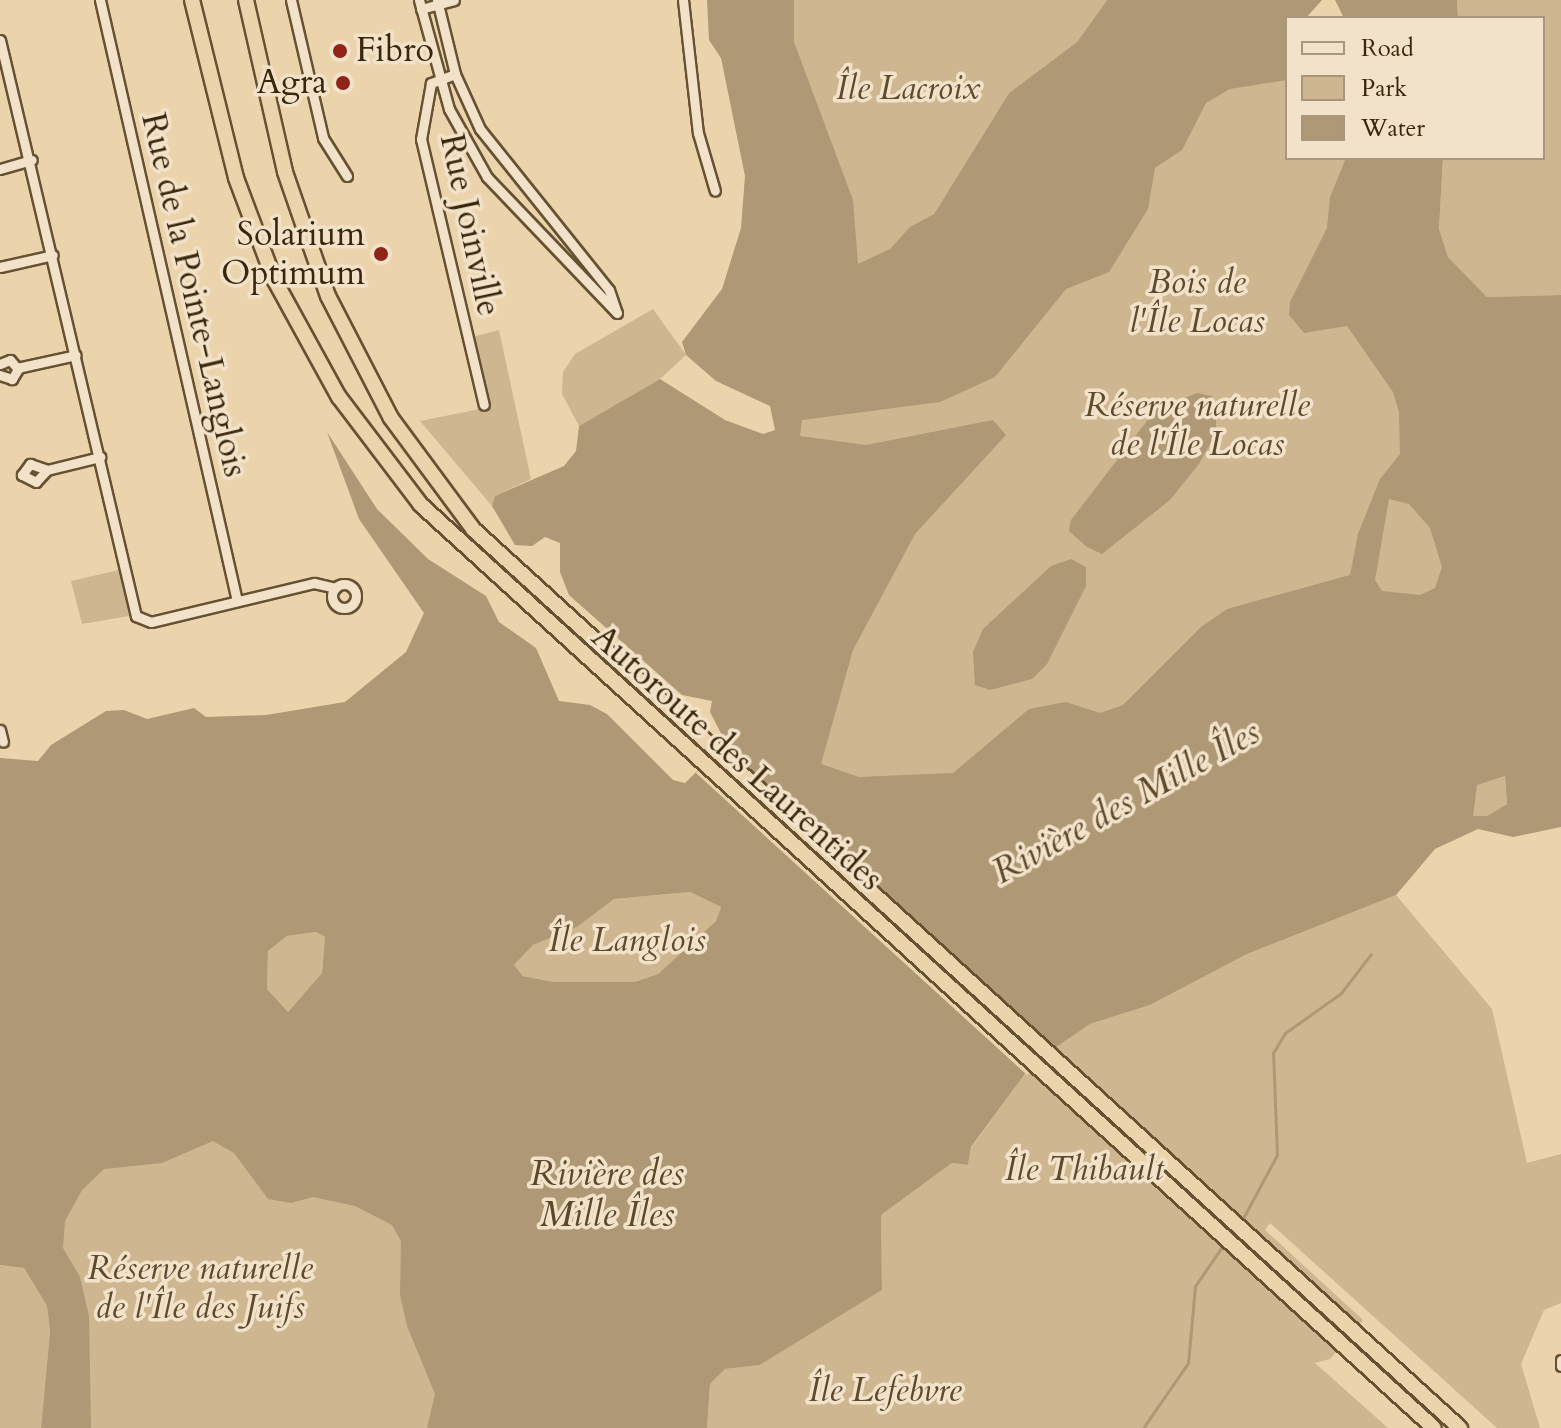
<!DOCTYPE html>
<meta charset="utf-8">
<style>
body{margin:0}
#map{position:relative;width:1561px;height:1428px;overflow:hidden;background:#ebd3ac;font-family:Cardo,serif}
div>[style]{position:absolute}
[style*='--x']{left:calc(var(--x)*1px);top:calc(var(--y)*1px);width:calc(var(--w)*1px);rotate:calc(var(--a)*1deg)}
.green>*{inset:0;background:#cdb690}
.water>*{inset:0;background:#af9875}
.pier>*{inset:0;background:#ebd3ac}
.stream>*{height:3px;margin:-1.5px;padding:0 1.5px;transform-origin:1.5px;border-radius:1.5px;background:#af9875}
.roads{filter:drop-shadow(2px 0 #665132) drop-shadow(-2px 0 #665132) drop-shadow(0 2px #665132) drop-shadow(0 -2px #665132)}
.minor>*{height:9px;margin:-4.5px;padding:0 4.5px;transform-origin:4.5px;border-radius:4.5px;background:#f2e2c9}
.minor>.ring{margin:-4.5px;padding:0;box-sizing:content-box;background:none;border:9px solid #f2e2c9;border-radius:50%}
.highway>*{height:14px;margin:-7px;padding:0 7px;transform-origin:7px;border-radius:7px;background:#ebd3ac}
.dots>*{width:22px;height:22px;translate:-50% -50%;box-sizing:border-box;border:4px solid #f2e2c9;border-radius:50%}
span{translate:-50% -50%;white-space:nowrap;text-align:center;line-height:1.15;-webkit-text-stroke:7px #f2e2c9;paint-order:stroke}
.poi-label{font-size:34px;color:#3a260a}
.left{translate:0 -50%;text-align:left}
.right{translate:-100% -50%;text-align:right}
.park-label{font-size:34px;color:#5f4a2c;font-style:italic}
.street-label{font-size:34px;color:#3a260a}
.water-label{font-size:36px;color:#5d482a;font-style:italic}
.legend{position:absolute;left:1285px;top:16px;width:260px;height:144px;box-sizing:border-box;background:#f2e2c9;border:2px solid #a8977d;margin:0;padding:10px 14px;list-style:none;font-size:24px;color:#3a260a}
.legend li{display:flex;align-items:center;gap:16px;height:40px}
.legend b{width:40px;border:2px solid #a8977d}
</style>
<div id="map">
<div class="green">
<i style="clip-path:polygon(786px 0,1107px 0,1077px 42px,1009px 93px,934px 214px,828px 315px)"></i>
<i style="clip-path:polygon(1457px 0,1561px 0,1561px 295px,1487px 297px,1448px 257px,1439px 230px,1443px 158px,1543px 158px,1543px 18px,1458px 18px)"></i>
<i style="clip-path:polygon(1287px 56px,1287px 158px,1375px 158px,1460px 522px,1444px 611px,939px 821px,782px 750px,777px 455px,791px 389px,1197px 65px)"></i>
<i style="clip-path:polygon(653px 309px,686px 355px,660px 379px,579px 426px,562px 394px,563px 372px,575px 354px)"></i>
<i style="clip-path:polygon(499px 330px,531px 479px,495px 496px,492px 506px,420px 421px,490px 407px,472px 337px)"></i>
<i style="clip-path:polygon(119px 570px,129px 616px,82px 624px,71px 581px)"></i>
<i style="clip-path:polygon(1505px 776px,1507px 804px,1487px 816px,1472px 816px,1477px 784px)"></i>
<i style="clip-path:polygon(690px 892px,721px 907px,716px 921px,658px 974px,634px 983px,553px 982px,523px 976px,514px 965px,533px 945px,577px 927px,614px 899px)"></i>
<i style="clip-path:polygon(1396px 895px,1492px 1009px,1527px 1163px,1561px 1154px,1561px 1303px,1544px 1310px,1521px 1364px,1540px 1428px,1497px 1428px,1270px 1223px,1265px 1230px,1363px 1320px,1330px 1359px,1315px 1363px,1388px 1428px,707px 1428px,710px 1384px,725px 1369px,760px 1365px,882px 1290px,881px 1215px,952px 1163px,968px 1165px,971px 1148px,1033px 1063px,1090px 1024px,1150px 1005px,1247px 954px)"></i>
<i style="clip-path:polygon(316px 932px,325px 937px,322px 973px,288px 1012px,267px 989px,268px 951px,287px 936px)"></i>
<i style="clip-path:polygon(228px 1119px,403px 1196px,451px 1428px,58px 1428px,43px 1206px,91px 1151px)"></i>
<i style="clip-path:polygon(0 1265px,24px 1268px,47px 1306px,50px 1332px,41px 1428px,0 1428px)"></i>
</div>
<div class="water">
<i style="clip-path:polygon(evenodd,707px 0,794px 0,794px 42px,853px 200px,858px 264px,890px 249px,910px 227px,934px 214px,1009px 93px,1077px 42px,1107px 0,1322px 0,1306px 18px,1287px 18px,1287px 80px,1230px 89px,1206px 103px,1182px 150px,1155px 168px,1148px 209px,1109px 272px,1066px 289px,995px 377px,940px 402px,802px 420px,800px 436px,866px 445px,993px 420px,1006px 435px,915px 534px,853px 650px,821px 764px,859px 777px,953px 773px,1029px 709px,1066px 702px,1100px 713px,1123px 705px,1201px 627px,1227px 609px,1350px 575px,1358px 534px,1380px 479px,1400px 454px,1399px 412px,1393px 392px,1347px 326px,1304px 333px,1289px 315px,1290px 302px,1327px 228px,1330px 197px,1346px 158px,1443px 158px,1439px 229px,1448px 257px,1487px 297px,1561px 295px,1561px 827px,1513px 837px,1478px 829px,1435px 849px,1396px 895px,1247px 954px,1150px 1005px,1090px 1024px,1033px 1063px,971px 1147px,968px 1165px,952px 1163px,881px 1215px,882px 1290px,760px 1365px,725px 1369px,710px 1384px,707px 1428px,427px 1428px,435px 1394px,407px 1326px,400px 1295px,401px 1241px,392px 1225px,355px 1206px,313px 1197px,291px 1203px,268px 1199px,234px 1153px,213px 1141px,162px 1163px,104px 1169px,82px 1190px,65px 1221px,63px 1248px,80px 1277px,89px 1316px,91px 1428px,41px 1428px,50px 1332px,47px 1306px,24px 1268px,0 1265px,0 758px,38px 761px,51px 745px,106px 711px,124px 710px,147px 719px,194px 708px,206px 717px,266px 715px,345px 702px,406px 652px,424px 613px,359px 519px,327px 432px,377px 509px,428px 559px,486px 596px,499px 622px,536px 648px,559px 701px,590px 705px,607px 714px,673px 780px,685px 783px,726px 743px,710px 712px,712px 701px,682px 695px,569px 595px,560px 572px,560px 543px,545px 537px,532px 546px,515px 545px,492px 506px,495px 496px,564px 466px,576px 451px,579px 426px,660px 379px,725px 420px,763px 434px,775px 430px,770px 406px,716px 381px,686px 355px,682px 342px,722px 289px,741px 228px,745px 176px,721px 58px,709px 40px,707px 0,1389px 499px,1409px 504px,1430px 528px,1442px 567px,1435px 588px,1420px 595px,1382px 591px,1375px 580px,1389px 499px,707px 0,1505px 776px,1507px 804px,1487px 816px,1473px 816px,1477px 785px,1505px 776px,707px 0,690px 892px,721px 907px,716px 921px,658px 974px,635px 982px,553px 982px,523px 976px,514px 965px,533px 945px,577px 927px,614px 899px,690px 892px,707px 0,316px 932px,325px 937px,322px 973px,288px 1012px,267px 989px,268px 951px,287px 936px,316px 932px)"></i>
<i style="clip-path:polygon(1335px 0,1457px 0,1458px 18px,1344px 18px)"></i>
<i style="clip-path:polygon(1197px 393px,1212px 396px,1216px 411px,1216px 433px,1199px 464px,1170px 500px,1102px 554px,1087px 547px,1069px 531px,1071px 520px,1157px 408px)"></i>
<i style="clip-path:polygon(1071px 559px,1086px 567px,1086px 586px,1047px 664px,1032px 679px,990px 690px,975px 685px,973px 652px,983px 629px,1051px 566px)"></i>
</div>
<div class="pier">
<i style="clip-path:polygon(719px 747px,1057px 1052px,1027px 1075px,696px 773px)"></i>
</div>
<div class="stream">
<i style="--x:1241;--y:1222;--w:76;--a:-61.8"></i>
<i style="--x:1277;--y:1155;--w:102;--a:-92.2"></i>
<i style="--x:1273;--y:1053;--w:23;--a:-59"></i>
<i style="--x:1285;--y:1033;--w:69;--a:-35.5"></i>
<i style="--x:1341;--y:993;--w:49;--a:-52.4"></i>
<i style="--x:1143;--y:1428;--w:79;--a:-55.3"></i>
<i style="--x:1188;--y:1363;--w:77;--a:-84.8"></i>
<i style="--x:1195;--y:1286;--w:51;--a:-55.4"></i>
</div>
<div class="roads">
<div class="minor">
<i style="--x:100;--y:0;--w:616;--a:77.16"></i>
<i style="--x:291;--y:0;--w:142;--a:76.9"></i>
<i style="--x:323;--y:138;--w:45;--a:57.7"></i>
<i style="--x:419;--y:0;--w:113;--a:74.6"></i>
<i style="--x:449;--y:109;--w:78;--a:60.8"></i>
<i style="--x:487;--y:177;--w:188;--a:46.3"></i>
<i style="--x:437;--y:0;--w:76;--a:76.3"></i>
<i style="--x:455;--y:74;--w:60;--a:65.6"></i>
<i style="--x:480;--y:129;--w:206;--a:51.3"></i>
<i style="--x:609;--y:290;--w:24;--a:71"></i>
<i style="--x:683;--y:0;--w:134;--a:83.6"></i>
<i style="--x:698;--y:133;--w:60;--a:73.7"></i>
<i style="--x:421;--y:9;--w:34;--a:-15"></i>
<i style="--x:0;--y:40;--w:592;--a:76.72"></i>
<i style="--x:136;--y:616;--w:16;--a:22"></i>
<i style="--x:151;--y:622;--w:168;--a:-13.5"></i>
<i style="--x:314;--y:583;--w:22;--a:13"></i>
<i style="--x:455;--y:74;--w:26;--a:159"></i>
<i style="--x:431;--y:83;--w:57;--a:100.1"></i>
<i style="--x:421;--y:139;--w:273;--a:76.7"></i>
<i style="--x:0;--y:169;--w:33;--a:-16"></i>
<i style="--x:0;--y:267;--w:54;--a:-12.8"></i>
<i style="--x:0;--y:364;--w:11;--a:-22"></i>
<i style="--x:10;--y:360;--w:12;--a:48"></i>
<i style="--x:18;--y:369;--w:12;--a:121"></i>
<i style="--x:12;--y:379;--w:13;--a:-162"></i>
<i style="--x:17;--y:368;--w:60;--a:-12.4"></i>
<i style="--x:47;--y:470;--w:16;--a:133"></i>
<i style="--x:36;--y:482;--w:16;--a:-153"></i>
<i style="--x:22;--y:475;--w:14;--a:-54"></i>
<i style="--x:30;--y:464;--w:18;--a:19"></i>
<i style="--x:47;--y:470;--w:55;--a:-13.8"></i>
<i class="ring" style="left:332px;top:584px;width:15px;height:15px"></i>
<i style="--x:0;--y:730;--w:12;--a:76"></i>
<i style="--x:1561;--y:1360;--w:6;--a:90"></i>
</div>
<div class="highway">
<i style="--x:192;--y:0;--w:183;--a:76.1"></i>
<i style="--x:236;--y:178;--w:108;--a:69.4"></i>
<i style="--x:274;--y:279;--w:135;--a:61.2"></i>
<i style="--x:339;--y:397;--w:136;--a:52.8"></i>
<i style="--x:421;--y:505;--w:1370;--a:42.34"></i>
<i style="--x:246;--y:0;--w:176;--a:77.2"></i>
<i style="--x:285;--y:172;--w:131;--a:70.9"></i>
<i style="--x:328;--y:296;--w:137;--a:62.7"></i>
<i style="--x:391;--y:418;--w:139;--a:53.5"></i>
<i style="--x:474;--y:530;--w:1334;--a:42.33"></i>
</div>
</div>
<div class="dots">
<i style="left:340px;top:51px;background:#8f2418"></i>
<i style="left:343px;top:83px;background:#8f2418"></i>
<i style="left:381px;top:254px;background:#8f2418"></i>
</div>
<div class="poi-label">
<span class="left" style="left:356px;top:51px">Fibro</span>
<span class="right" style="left:327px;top:83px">Agra</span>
<span class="right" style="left:365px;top:254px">Solarium<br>Optimum</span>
</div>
<div class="park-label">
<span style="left:908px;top:89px">Île Lacroix</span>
<span style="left:1197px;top:302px">Bois de<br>l'Île Locas</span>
<span style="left:1197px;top:425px">Réserve naturelle<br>de l'Île Locas</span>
<span style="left:627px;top:941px">Île Langlois</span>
<span style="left:1084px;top:1170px">Île Thibault</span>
<span style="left:200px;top:1288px">Réserve naturelle<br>de l'Île des Juifs</span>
<span style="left:885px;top:1391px">Île Lefebvre</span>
</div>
<div class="street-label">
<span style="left:470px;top:225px;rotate:78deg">Rue Joinville</span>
<span style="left:194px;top:295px;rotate:77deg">Rue de la Pointe-Langlois</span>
<span style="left:737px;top:758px;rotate:42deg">Autoroute des Laurentides</span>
</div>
<div class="water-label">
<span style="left:1126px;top:802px;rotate:-29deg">Rivière des Mille Îles</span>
<span style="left:607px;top:1194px">Rivière des<br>Mille Îles</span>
</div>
<ul class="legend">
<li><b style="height:10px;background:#f2e2c9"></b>Road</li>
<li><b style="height:22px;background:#cdb690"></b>Park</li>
<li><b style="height:22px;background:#af9875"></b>Water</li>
</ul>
</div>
